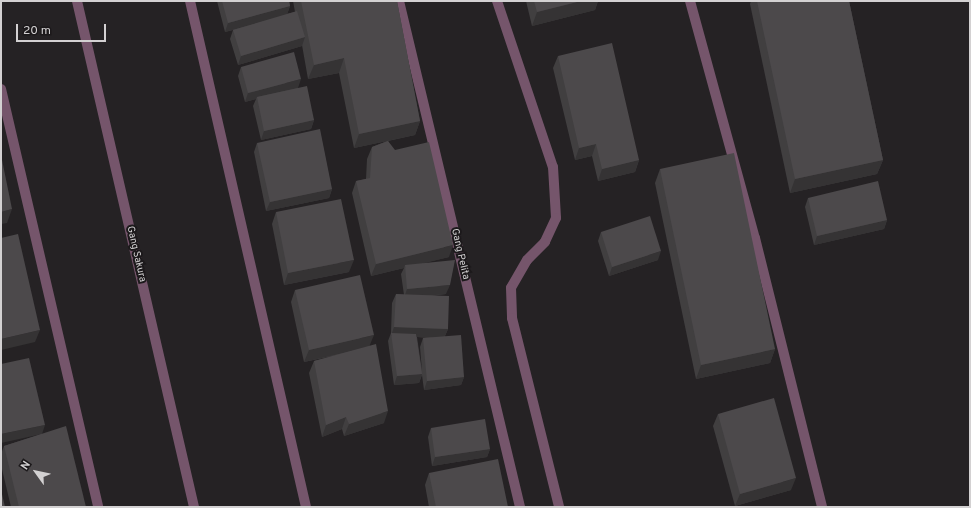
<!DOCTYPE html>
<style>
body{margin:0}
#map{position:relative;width:971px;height:508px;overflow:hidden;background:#252224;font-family:Overpass,sans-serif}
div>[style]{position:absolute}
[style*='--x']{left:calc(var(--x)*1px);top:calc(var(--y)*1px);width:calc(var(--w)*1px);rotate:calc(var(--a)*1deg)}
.lane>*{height:10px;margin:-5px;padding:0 5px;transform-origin:5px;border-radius:5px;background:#75556b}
.street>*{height:10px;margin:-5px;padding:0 5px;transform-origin:5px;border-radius:5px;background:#75556b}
.wall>*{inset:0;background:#413f40}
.shaded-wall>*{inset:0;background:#353334}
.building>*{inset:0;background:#4c494b}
span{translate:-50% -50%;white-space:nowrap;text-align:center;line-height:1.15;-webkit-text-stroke:4px #1c191b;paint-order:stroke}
.street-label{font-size:10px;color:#d3d1d2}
.frame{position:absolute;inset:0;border:2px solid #d3d1d2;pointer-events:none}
.north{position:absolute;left:16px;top:452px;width:40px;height:40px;-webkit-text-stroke:3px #1c191b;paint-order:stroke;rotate:303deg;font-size:11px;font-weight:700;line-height:16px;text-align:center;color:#d3d1d2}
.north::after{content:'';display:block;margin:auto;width:14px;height:18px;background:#d3d1d2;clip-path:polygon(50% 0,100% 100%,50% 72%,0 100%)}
.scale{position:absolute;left:16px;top:24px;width:90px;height:18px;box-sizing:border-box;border:2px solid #d3d1d2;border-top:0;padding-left:5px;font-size:12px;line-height:14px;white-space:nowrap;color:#d3d1d2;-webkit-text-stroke:3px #1c191b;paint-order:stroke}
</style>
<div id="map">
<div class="lane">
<i style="--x:497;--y:1;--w:175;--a:71.4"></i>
<i style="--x:553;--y:167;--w:51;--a:86.6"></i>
<i style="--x:556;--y:218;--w:26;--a:115"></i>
<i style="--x:545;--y:242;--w:25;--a:135"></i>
<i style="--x:527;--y:260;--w:32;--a:120"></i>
<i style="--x:511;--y:288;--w:30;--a:88"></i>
<i style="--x:512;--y:318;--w:195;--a:76"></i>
<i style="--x:1;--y:89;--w:429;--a:76.9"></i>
</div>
<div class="street">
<i style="--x:77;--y:1;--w:519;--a:76.98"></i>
<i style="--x:190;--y:1;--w:519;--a:77.09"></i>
<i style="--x:399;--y:1;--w:520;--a:76.55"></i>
<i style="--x:690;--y:1;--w:246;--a:74.7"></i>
<i style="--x:755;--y:238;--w:277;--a:76"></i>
</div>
<div class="wall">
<i style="clip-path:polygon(evenodd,217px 1px,289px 1px,290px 6px,287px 14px,295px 12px,293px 1px,397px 1px,420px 121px,415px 135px,388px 141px,449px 257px,423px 263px,446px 294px,431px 296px,448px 329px,445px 336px,464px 377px,461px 385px,424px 390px,422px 375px,419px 383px,394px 385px,388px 341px,391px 333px,392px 303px,396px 294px,404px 295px,401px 274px,404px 268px,371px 276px,352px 193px,356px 181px,366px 179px,367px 159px,372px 147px,387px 141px,354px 148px,339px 73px,308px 79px,302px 45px,302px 46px,238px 65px,230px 39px,233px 30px,225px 32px,217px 1px,417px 337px,429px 338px,423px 338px,420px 347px,422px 371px,417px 337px)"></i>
<i style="clip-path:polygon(526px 1px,598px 1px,595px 10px,532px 26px)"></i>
<i style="clip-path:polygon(751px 1px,849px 1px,883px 160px,877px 174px,790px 193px,750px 4px)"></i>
<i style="clip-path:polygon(558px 56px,639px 160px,635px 172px,598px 181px,592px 156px,575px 160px,553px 68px)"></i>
<i style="clip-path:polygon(241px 67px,298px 88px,314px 120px,311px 129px,261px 140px,253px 106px,256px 99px,245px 102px,238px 76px)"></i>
<i style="clip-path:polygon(257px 143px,332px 189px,329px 198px,266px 211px,254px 152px)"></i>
<i style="clip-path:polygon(660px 169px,775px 349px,770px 363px,696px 379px,655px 183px)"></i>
<i style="clip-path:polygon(808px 198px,887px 220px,884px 229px,814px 245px,805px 207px)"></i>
<i style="clip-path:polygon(276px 212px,349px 272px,284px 285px,272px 224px)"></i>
<i style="clip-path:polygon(601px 232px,658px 260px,609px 276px,598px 241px)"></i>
<i style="clip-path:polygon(295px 290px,370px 346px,384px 423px,344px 436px,342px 429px,322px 437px,309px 373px,314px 361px,338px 355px,304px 362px,291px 302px)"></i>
<i style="clip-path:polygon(718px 414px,791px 490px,735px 506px,713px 426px)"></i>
<i style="clip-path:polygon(431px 428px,490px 449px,487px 457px,432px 466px,428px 437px)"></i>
<i style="clip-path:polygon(42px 434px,86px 507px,11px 507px,1px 465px,1px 454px,4px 446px)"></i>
<i style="clip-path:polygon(429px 473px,508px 507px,429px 507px,425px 485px)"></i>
</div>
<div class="shaded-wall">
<i style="clip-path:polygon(581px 1px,598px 1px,595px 10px,532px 26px,537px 12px)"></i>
<i style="clip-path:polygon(290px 6px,287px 15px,225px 32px,228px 23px)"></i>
<i style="clip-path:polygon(305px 37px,302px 46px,238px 65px,241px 56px)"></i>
<i style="clip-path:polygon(344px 58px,339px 73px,308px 79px,314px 65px)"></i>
<i style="clip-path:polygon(301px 79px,298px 88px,257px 97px,256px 99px,245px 102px,248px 93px)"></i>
<i style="clip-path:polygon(314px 120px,311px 129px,261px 140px,264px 131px)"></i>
<i style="clip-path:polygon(420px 121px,415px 135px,354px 148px,359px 134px)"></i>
<i style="clip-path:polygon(596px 144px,592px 156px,575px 160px,579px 148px)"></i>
<i style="clip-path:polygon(639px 160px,635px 172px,598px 181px,602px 169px)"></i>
<i style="clip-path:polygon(883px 160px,877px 174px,790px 193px,795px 179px)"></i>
<i style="clip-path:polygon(332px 189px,329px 198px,266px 211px,270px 202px)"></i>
<i style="clip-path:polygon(12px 209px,7px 223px,1px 224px,1px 212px)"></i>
<i style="clip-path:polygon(887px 220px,884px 229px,814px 245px,817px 236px)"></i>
<i style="clip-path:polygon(453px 245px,449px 257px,405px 268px,405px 265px,404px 268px,371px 276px,376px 264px)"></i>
<i style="clip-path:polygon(661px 251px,658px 260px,609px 276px,612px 267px)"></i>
<i style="clip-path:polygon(354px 260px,349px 272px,284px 285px,288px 273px)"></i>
<i style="clip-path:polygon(450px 285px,446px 294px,404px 298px,407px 289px)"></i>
<i style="clip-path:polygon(394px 327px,448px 329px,444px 338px,391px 336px)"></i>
<i style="clip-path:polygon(40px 330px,35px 342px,1px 350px,1px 339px)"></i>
<i style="clip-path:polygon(374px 335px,369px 347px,304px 362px,309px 350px)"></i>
<i style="clip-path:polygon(775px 349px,770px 363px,696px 379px,701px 365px)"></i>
<i style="clip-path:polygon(422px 374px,419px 383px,394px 385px,397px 376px)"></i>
<i style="clip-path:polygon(464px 377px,461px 385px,424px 390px,427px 381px)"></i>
<i style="clip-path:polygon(388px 411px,384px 423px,344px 436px,349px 424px)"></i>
<i style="clip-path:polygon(346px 417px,342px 429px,322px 437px,326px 425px)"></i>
<i style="clip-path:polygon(45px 425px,42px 434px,1px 443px,1px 434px)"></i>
<i style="clip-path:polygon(490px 449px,487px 457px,432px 466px,435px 457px)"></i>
<i style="clip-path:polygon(796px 478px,791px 490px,735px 506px,740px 494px)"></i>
</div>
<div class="building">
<i style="clip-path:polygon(222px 1px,289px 1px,290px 6px,228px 23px)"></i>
<i style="clip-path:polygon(301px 1px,397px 1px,420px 121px,359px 134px,344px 58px,314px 65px)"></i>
<i style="clip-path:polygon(534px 1px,581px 1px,537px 12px)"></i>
<i style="clip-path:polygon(757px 1px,849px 1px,883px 160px,795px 179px)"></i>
<i style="clip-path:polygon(297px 11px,305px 37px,241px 56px,233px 30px)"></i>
<i style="clip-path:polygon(612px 43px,639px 160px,602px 169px,596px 144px,579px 148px,558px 56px)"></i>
<i style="clip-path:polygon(294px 52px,301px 79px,248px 93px,241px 67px)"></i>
<i style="clip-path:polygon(307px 86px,314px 120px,264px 131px,257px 97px)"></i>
<i style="clip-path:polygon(320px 129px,332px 189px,270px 202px,257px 143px)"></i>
<i style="clip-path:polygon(388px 141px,395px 150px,429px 142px,453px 245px,376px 264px,356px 181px,370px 178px,372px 147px)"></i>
<i style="clip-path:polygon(734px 153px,775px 349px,701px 365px,660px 169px)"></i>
<i style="clip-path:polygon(1px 155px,12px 209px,1px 212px)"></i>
<i style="clip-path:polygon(878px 181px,887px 220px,817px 236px,808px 198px)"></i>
<i style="clip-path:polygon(341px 199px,354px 260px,288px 273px,276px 212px)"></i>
<i style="clip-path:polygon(650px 216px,661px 251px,612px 267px,601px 232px)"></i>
<i style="clip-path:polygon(18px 234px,40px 330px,1px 339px,1px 238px)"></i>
<i style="clip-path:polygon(455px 260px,450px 285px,407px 289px,405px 265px)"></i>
<i style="clip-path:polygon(360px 275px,374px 335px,309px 350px,295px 290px)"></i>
<i style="clip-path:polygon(396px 294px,449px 296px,448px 329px,394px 327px)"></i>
<i style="clip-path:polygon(391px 333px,416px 334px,422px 374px,397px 376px)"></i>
<i style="clip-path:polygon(461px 335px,464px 377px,427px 381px,423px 338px)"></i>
<i style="clip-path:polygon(376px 344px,388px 411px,349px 424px,346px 417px,326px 425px,314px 361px)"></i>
<i style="clip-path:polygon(29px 358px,45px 425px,1px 434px,1px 364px)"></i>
<i style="clip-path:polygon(774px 398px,796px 478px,740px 494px,718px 414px)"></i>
<i style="clip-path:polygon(485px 419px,490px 449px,435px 457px,431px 428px)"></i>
<i style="clip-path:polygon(66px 426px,86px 507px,19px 507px,4px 446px)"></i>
<i style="clip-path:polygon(498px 459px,508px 507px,436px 507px,429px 473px)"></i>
<i style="clip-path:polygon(1px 490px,5px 507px,1px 507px)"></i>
</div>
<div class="street-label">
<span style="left:136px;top:254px;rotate:77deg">Gang Sakura</span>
<span style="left:460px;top:254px;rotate:77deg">Gang Pelita</span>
</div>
<div class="frame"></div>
<div class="north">N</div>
<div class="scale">20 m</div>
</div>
